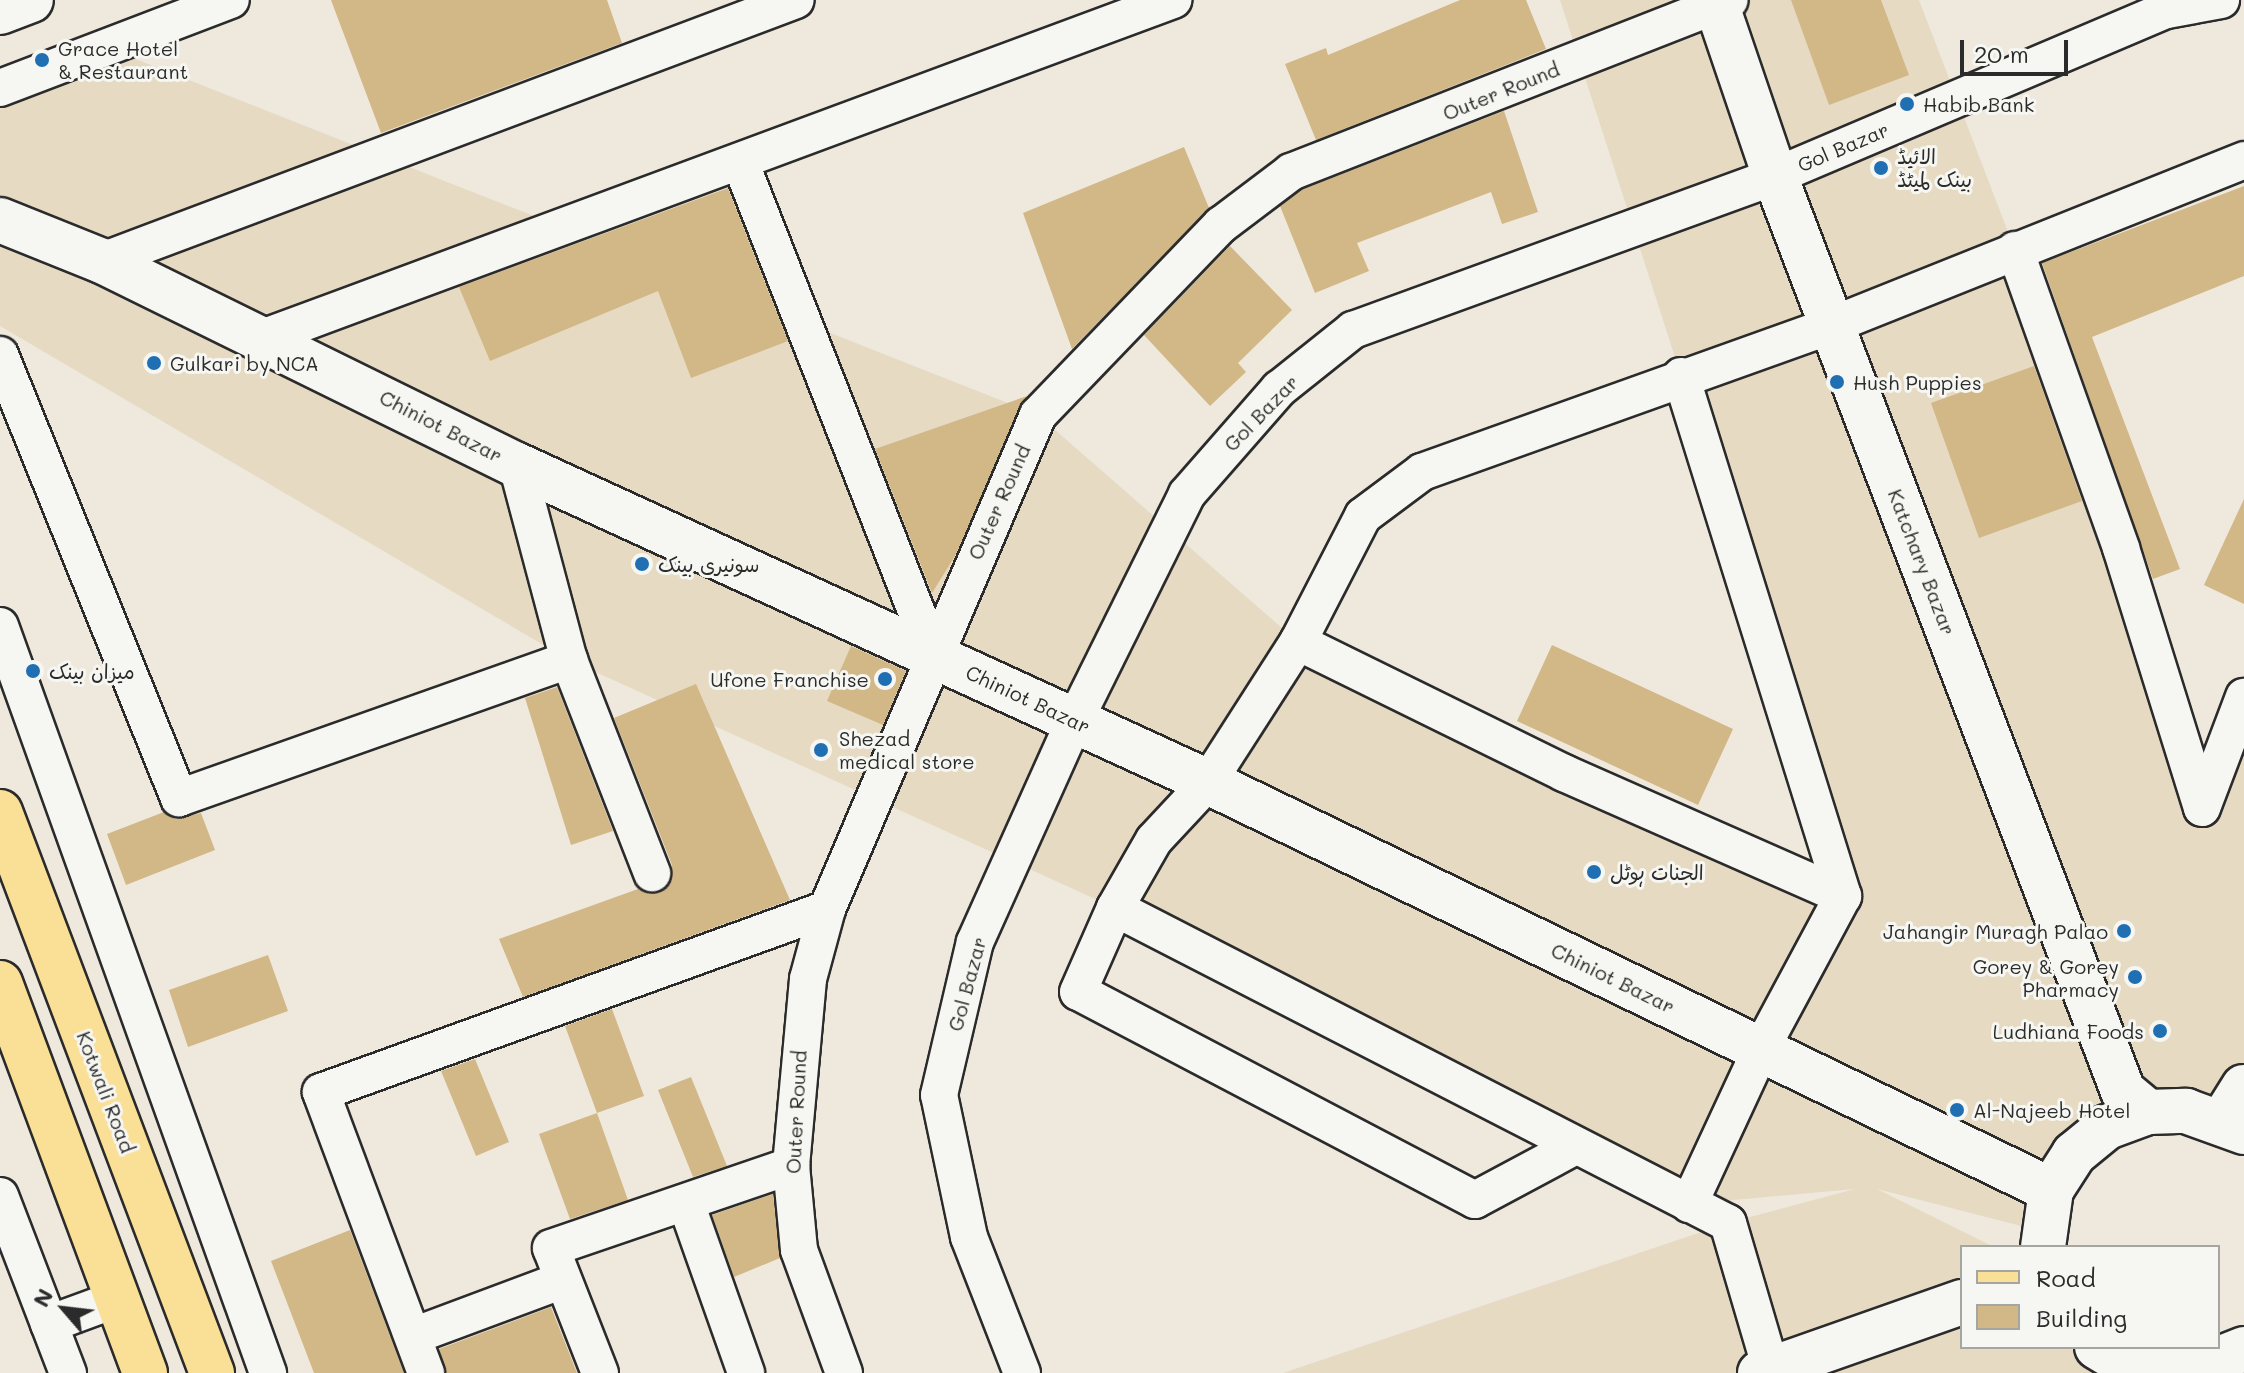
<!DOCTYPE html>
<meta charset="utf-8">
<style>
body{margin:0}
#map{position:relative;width:2244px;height:1373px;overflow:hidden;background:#efe9dd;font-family:Mali,"Playpen Sans Arabic",sans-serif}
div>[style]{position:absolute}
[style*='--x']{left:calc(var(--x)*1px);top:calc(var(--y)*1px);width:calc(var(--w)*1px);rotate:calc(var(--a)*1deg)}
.built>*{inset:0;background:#e6dac3}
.building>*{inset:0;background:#d2b787}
.roads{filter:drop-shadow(2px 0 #2b2b2b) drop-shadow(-2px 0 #2b2b2b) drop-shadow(0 2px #2b2b2b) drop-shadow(0 -2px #2b2b2b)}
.minor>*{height:36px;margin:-18px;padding:0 18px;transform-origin:18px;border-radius:18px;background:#f6f6f2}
.tertiary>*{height:44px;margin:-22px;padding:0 22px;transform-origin:22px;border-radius:22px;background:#f6f6f2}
.secondary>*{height:44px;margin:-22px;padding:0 22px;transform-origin:22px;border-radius:22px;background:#f6f6f2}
.primary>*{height:44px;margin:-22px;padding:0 22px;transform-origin:22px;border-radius:22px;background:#fadf96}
.dots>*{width:22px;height:22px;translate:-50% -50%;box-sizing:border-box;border:4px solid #f6f6f2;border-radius:50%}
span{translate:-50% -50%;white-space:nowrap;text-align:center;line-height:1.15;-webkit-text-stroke:6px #f6f6f2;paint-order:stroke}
.poi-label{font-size:20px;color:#2b2b2b}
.left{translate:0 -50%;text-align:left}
.right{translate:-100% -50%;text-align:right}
.street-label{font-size:20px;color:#2b2b2b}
.legend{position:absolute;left:1960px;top:1245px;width:260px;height:104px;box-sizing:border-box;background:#f6f6f2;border:2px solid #a5a5a2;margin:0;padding:10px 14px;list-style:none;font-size:24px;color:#2b2b2b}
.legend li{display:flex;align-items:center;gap:16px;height:40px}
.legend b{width:40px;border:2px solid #a5a5a2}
.north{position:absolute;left:24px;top:1269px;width:80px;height:80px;-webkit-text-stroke:6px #f6f6f2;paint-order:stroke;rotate:298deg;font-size:22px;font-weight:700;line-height:32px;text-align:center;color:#2b2b2b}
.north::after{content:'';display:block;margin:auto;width:28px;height:36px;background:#2b2b2b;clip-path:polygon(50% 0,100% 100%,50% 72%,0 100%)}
.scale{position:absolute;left:1960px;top:40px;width:108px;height:36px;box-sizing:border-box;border:4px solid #2b2b2b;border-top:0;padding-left:10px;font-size:24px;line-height:28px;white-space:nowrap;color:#2b2b2b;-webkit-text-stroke:6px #f6f6f2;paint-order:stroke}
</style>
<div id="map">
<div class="built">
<i style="clip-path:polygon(1560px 0,1919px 0,2015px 250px,2197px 805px,2244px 705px,2244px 1073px,2220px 1113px,2074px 1154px,2041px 1231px,1877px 1189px,1994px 1247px,1962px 1247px,1962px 1347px,2091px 1347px,2109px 1373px,1283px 1373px,1728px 1223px,1855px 1189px,1689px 1204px,1115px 908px,569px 660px,0 326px,0 92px,113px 50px,1038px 415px,1298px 642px,1831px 888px,1681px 376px)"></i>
</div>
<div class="building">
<i style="clip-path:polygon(331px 0,607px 0,622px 43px,381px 133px)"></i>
<i style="clip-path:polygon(1460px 0,1526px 0,1546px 49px,1316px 140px,1285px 64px,1326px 48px,1328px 55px)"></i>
<i style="clip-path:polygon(1791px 0,1881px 0,1909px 75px,1829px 105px)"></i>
<i style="clip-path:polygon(1504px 111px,1538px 212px,1502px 224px,1491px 192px,1357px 243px,1369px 271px,1315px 293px,1280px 206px,1301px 190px)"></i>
<i style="clip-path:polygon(1184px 147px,1209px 208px,1072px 349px,1023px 213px)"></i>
<i style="clip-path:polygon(2244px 186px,2244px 276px,2092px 337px,2180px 569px,2153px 579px,2042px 263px)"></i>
<i style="clip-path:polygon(728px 188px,788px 341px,691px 378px,658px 291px,490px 361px,459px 287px)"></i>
<i style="clip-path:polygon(1230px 246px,1292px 310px,1238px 363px,1246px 372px,1210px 406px,1144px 335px)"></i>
<i style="clip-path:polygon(2034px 366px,2082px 501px,1979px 538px,1931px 403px)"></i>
<i style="clip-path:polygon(1027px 396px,955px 556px,932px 593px,875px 449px)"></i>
<i style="clip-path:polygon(2244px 499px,2244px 604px,2204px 585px)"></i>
<i style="clip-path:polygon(1552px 645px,1733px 729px,1698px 805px,1517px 721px)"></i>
<i style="clip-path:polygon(851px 646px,906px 671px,883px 725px,827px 701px)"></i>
<i style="clip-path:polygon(696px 684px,790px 900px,523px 997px,499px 939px,638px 889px,650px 894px,669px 885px,672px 865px,614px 718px)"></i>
<i style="clip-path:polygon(557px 687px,613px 831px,571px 845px,525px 698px)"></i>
<i style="clip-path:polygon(164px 812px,176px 819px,201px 813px,215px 850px,126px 885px,107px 834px)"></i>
<i style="clip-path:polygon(268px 955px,288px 1011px,188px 1047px,169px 990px)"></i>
<i style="clip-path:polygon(612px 1009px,644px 1096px,597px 1113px,565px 1026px)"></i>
<i style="clip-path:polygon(475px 1059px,509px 1142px,476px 1156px,441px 1071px)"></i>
<i style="clip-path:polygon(691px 1077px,727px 1166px,693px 1177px,658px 1090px)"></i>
<i style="clip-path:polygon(597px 1113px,628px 1200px,570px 1219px,539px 1134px)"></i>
<i style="clip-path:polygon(773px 1194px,780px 1258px,734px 1277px,712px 1215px)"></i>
<i style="clip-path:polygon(350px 1230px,404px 1373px,314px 1373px,271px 1261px)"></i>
<i style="clip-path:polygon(551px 1307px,577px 1373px,446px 1373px,439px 1349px)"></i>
</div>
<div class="roads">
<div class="minor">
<i style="--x:0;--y:88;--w:247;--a:-20.9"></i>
<i style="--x:741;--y:164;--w:526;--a:68.6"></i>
<i style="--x:2015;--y:250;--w:316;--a:70.4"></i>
<i style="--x:2121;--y:548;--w:272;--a:72.7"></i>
<i style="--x:2202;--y:808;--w:119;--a:-69.3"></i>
<i style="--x:102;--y:261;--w:741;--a:-20.61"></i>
<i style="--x:265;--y:337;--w:969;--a:-20.36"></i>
<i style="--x:0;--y:355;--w:478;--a:68"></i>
<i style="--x:179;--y:798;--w:414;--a:-19.5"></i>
<i style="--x:1681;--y:376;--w:545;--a:72.7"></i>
<i style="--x:1843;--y:896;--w:174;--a:118.2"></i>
<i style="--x:1761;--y:1049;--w:171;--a:114.9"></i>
<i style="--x:517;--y:465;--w:202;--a:75.1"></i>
<i style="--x:569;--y:660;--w:229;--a:68.7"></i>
<i style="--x:0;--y:626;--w:794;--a:70.26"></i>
<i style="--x:1298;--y:642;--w:297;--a:26.2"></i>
<i style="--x:1564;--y:773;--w:305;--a:23.8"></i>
<i style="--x:1115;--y:908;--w:689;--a:27.2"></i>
<i style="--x:1728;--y:1223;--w:152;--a:73.6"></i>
<i style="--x:1572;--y:1148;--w:110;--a:151.8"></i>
<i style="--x:1475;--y:1200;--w:448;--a:-152.3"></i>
<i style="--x:1078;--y:992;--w:92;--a:-66.2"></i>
<i style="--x:1115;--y:908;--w:78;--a:-60.2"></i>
<i style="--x:1154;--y:840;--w:79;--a:-47"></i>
<i style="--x:1208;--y:782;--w:166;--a:-57.3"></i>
<i style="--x:1298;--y:642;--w:142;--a:-62.7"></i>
<i style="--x:1363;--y:516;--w:74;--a:-36.7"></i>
<i style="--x:1422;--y:472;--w:436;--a:-19.7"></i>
<i style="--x:1832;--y:325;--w:444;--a:-21.8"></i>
<i style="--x:0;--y:1196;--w:190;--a:69"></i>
<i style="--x:687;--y:1206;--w:177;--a:70.5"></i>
<i style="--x:49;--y:1324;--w:72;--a:-20.2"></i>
<i style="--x:413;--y:1336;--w:157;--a:-20.5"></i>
<i style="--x:426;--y:1373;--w:300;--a:-110.5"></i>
<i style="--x:321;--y:1092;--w:538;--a:-19.88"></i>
<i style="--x:600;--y:1373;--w:134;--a:-111.4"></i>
<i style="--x:551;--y:1248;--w:254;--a:-18.9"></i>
<i style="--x:844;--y:1373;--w:131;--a:-110.1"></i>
<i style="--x:799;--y:1250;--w:84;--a:-95.4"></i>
<i style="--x:791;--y:1166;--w:188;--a:-84.8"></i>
<i style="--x:808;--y:979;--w:73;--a:-74.8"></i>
<i style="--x:827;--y:909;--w:537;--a:-66.87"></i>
<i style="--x:1038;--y:415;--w:264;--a:-46.1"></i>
<i style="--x:1221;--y:225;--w:88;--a:-37.1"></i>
<i style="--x:1291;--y:172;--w:471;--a:-21.4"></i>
<i style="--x:1022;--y:1373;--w:146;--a:-111.3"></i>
<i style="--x:969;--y:1237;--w:145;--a:-101.9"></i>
<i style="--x:939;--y:1095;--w:157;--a:-76.8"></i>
<i style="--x:975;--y:942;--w:241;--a:-65.8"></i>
<i style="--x:1074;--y:722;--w:254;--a:-63.6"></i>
<i style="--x:1187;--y:494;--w:140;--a:-48.8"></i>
<i style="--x:1279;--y:389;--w:95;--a:-38.6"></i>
<i style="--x:1353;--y:330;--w:449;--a:-20"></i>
<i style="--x:1775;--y:176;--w:426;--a:-23"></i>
<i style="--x:2167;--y:10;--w:55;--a:-10.5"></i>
</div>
<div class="tertiary">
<i style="--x:1715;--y:0;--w:186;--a:71.2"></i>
<i style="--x:1775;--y:176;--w:979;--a:69.18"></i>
<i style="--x:2123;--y:1091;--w:33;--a:40"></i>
<i style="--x:0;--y:220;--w:110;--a:21.9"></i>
<i style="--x:102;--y:261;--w:462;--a:26.2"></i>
<i style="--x:517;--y:465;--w:760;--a:24.64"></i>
<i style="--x:1208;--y:782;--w:937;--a:25.83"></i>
<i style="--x:2223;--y:1120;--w:39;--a:-58"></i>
<i style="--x:2043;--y:1247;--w:58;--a:-82"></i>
<i style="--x:2051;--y:1190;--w:43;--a:-57.4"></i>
<i style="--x:2074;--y:1154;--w:43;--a:-39.3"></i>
<i style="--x:2107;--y:1127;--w:44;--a:-20.1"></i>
<i style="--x:2148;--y:1112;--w:38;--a:-2"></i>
<i style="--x:2186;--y:1111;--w:62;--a:19.9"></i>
<i style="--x:2097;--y:1347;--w:29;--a:31"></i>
<i style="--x:2122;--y:1362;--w:34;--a:14"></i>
<i style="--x:2155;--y:1370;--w:34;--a:2"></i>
<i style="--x:2189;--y:1371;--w:59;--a:-21.8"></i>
<i style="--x:1760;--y:1373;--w:214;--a:-19.4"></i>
</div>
<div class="secondary">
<i style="--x:0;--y:12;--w:33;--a:-21"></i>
</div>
<div class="primary">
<i style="--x:0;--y:812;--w:600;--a:69.3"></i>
<i style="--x:0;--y:983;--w:416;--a:69.6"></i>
</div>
</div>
<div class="dots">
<i style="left:42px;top:60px;background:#1f6fb2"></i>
<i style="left:1907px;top:104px;background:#1f6fb2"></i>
<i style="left:1881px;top:168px;background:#1f6fb2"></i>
<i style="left:154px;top:363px;background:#1f6fb2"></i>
<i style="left:1837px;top:382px;background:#1f6fb2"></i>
<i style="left:642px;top:564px;background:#1f6fb2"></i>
<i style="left:33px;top:671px;background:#1f6fb2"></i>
<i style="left:885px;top:679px;background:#1f6fb2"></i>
<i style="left:821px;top:750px;background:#1f6fb2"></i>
<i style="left:1594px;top:872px;background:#1f6fb2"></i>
<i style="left:2124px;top:931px;background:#1f6fb2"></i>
<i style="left:2135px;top:977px;background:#1f6fb2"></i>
<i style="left:2160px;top:1031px;background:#1f6fb2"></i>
<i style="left:1957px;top:1110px;background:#1f6fb2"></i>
</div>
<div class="poi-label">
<span class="left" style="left:58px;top:60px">Grace Hotel<br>&amp; Restaurant</span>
<span class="left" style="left:1923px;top:104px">Habib Bank</span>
<span class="left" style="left:1897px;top:168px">الائیڈ<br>بینک لمیٹڈ</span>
<span class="left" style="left:170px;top:363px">Gulkari by NCA</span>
<span class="left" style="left:1853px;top:382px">Hush Puppies</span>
<span class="left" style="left:658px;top:564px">سونیری بینک</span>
<span class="left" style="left:49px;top:671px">میزان بینک</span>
<span class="right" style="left:869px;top:679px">Ufone Franchise</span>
<span class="left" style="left:839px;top:750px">Shezad<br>medical store</span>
<span class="left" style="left:1610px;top:872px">الجنات ہوٹل</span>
<span class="right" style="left:2108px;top:931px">Jahangir Muragh Palao</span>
<span class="right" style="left:2119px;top:978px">Gorey &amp; Gorey<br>Pharmacy</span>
<span class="right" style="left:2144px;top:1031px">Ludhiana Foods</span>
<span class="left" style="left:1973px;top:1110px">Al-Najeeb Hotel</span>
</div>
<div class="street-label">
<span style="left:1501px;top:91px;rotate:-22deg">Outer Round</span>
<span style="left:1843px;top:147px;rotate:-23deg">Gol Bazar</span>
<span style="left:1261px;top:413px;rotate:-46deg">Gol Bazar</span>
<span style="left:441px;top:426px;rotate:27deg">Chiniot Bazar</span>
<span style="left:999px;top:502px;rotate:-66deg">Outer Round</span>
<span style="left:1922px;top:562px;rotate:69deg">Katchary Bazar</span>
<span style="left:1028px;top:699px;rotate:25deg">Chiniot Bazar</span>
<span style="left:1613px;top:978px;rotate:26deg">Chiniot Bazar</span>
<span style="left:967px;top:984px;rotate:-75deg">Gol Bazar</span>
<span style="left:106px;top:1092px;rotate:69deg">Kotwali Road</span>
<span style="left:796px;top:1112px;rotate:-87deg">Outer Round</span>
</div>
<ul class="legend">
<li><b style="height:10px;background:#fadf96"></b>Road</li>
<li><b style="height:22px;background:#d2b787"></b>Building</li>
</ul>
<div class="north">N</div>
<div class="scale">20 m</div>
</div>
